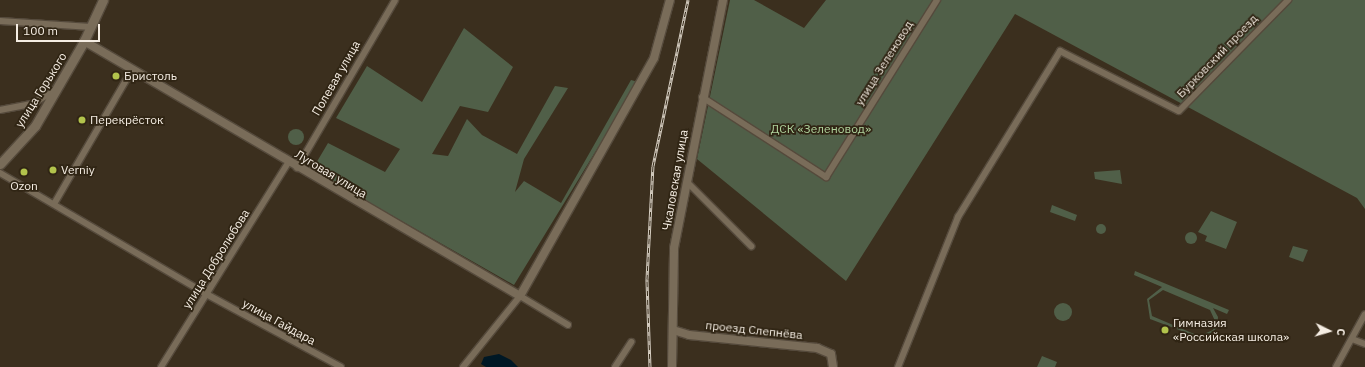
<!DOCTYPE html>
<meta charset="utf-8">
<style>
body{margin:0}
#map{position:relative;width:1365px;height:367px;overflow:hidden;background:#3b2f1e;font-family:"IBM Plex Sans",sans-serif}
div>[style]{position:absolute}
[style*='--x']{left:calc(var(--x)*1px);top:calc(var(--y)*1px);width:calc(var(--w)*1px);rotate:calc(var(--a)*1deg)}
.green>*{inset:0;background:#505f48}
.round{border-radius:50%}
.water>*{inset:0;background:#001825}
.roads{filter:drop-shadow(1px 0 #554a3c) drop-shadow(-1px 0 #554a3c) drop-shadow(0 1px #554a3c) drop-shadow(0 -1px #554a3c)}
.minor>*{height:6px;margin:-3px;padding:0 3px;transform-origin:3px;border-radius:3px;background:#796c59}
.tertiary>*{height:8px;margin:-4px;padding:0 4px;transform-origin:4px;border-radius:4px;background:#796c59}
.secondary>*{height:9px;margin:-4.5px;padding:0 4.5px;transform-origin:4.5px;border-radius:4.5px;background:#796c59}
.rail>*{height:3px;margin-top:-1.5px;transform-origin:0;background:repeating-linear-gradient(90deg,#302514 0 4.5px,#d5cdc1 0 9px);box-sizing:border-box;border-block:1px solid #d5cdc1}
.dots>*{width:11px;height:11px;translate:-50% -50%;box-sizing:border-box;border:2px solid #302514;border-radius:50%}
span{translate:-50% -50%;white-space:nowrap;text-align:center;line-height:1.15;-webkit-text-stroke:3.5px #302514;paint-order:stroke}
.street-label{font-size:12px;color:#f5ede3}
.poi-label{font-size:12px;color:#f5ede3}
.left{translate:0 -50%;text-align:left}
.park-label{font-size:12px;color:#b0d39d}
.north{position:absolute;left:1309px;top:311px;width:40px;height:40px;-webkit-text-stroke:3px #302514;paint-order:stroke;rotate:95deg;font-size:11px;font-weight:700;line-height:16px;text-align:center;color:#f5ede3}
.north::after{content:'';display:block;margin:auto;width:14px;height:18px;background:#f5ede3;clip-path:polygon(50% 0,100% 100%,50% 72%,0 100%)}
.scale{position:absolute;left:16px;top:24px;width:84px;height:18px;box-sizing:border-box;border:2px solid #f5ede3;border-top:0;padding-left:5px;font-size:12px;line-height:14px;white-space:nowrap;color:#f5ede3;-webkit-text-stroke:3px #302514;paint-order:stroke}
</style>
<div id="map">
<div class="green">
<i style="clip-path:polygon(730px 0,754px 0,804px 28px,826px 0,1365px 0,1365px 209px,1357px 198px,1015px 14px,846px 281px,697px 159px)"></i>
<i style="clip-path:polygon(464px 28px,513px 67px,488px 112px,460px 106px,432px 154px,448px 156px,467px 119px,482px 135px,517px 154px,555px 86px,568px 88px,524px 159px,515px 192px,524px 181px,561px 203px,631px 80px,638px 82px,514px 285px,312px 170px,328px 143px,385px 172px,400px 149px,336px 118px,367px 66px,422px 102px)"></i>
<i class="round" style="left:288px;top:129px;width:16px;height:16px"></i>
<i style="clip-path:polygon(1120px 170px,1122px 184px,1095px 179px,1094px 172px)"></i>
<i style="clip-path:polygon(1052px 205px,1077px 215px,1075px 221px,1050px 212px)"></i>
<i style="clip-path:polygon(1211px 211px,1237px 222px,1226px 249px,1205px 241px,1207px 236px,1198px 232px)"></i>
<i class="round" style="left:1096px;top:224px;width:10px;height:10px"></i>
<i class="round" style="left:1185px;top:232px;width:12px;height:12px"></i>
<i style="clip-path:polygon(1293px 246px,1308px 250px,1303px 262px,1289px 257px)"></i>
<i style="clip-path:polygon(evenodd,1135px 271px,1229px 310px,1227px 314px,1213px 308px,1218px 317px,1217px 328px,1203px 339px,1150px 319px,1147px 299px,1162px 287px,1134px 275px,1135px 271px,1163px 290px,1210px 310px,1215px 321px,1213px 330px,1199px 336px,1152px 316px,1149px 300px,1163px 290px)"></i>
<i class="round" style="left:1054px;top:303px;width:18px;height:18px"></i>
<i style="clip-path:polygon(1042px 356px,1057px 362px,1055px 367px,1037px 367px)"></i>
</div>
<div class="water">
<i style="clip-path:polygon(499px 354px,511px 360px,518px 367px,486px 367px,481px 364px,484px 357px)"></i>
</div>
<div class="roads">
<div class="minor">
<i style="--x:0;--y:21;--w:91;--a:3.8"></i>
<i style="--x:702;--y:97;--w:148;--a:32.8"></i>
<i style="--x:826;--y:177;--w:209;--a:-57.9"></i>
<i style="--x:0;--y:110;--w:33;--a:-11"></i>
<i style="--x:32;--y:104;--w:24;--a:-30"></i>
<i style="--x:297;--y:168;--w:194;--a:-59.7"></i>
<i style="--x:0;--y:173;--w:241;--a:30.4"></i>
<i style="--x:208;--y:295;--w:151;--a:28.4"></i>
<i style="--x:687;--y:182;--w:91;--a:45"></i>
<i style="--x:54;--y:204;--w:155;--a:-59.8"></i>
<i style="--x:1352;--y:339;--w:14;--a:21"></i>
<i style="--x:161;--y:367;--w:240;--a:-58.1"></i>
<i style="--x:463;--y:367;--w:91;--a:-51.2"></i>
<i style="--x:520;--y:296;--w:56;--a:31.1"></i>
<i style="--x:615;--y:367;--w:30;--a:-57"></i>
<i style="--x:898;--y:367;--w:162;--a:-68.2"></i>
<i style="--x:958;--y:217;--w:195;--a:-58.4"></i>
<i style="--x:1060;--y:51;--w:133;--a:26.8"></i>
<i style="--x:1179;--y:111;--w:156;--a:-45.5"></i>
<i style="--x:1336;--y:367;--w:60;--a:-61.3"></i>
</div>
<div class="tertiary">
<i style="--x:84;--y:41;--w:505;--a:30.32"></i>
<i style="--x:520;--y:296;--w:273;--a:-60.6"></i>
<i style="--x:654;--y:58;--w:60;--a:-74.6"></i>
<i style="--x:673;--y:330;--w:17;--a:17"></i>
<i style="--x:689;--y:335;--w:129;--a:5.8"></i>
<i style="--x:817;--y:348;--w:15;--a:23"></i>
<i style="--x:831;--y:354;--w:13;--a:81"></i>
<i style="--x:672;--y:367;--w:119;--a:-89"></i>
<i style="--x:674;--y:248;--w:253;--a:-78.8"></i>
</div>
<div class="secondary">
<i style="--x:0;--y:164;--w:52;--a:-47.4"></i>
<i style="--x:35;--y:126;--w:98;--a:-60"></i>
<i style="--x:84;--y:41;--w:45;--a:-65.1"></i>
</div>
</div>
<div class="rail">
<i style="--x:650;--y:367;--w:88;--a:-92"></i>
<i style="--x:647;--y:279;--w:113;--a:-87"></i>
<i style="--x:653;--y:166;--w:170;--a:-78.1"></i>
</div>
<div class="dots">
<i style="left:116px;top:76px;background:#b2c34c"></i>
<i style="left:82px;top:120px;background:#b2c34c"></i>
<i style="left:53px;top:170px;background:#b2c34c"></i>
<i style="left:24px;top:172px;background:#b2c34c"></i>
<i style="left:1165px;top:330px;background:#b2c34c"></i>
</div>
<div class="street-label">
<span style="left:1217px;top:56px;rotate:-46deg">Бурковский проезд</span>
<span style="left:884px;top:63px;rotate:-58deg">улица Зеленовод</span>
<span style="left:336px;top:78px;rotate:-60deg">Полевая улица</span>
<span style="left:41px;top:90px;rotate:-58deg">улица Горького</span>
<span style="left:331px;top:174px;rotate:31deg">Луговая улица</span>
<span style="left:675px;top:180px;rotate:-80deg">Чкаловская улица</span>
<span style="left:216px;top:259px;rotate:-58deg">улица Добролюбова</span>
<span style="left:279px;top:322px;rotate:29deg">улица Гайдара</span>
<span style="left:754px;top:330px;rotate:6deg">проезд Слепнёва</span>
</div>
<div class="poi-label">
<span class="left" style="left:124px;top:76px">Бристоль</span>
<span class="left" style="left:90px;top:120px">Перекрёсток</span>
<span class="left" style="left:61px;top:170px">Verniy</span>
<span style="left:24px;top:186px">Ozon</span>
<span class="left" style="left:1173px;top:330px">Гимназия<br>«Российская школа»</span>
</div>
<div class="park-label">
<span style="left:821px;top:129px">ДСК «Зеленовод»</span>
</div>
<div class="north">С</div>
<div class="scale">100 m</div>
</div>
